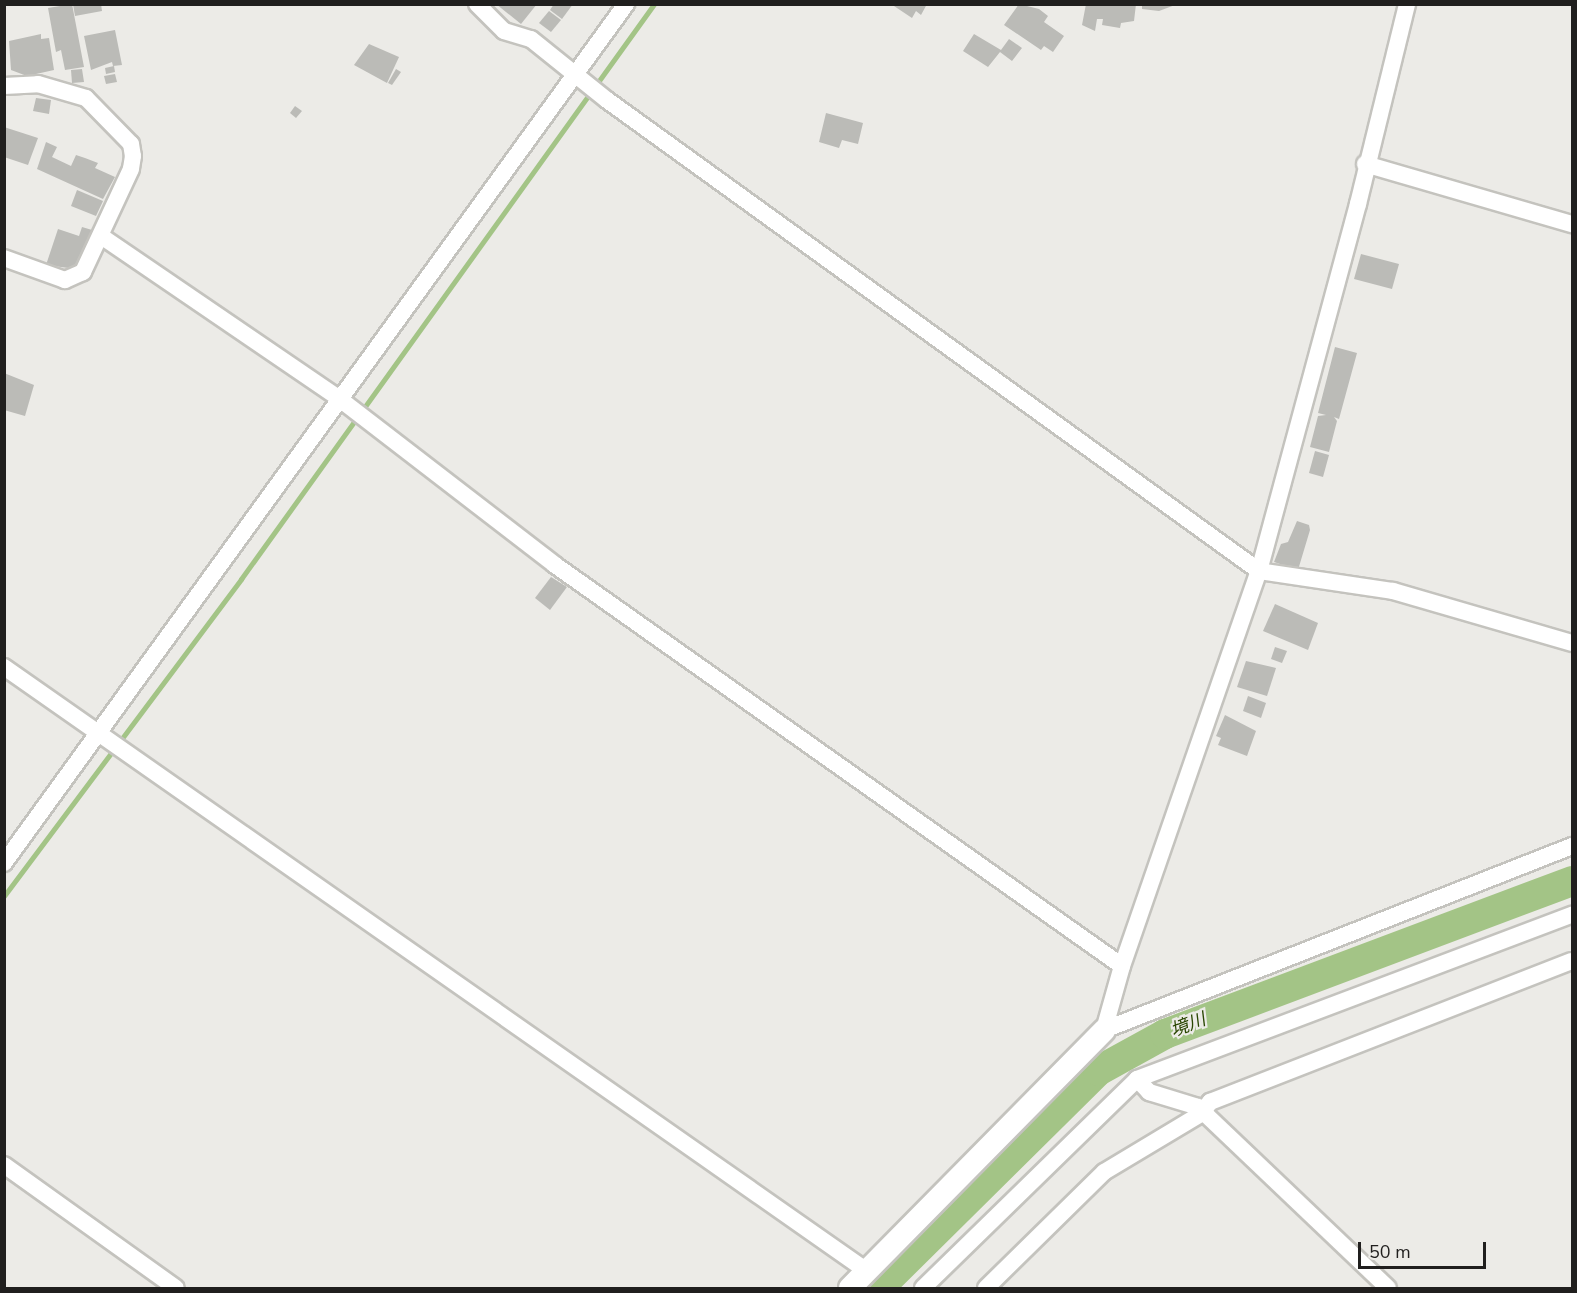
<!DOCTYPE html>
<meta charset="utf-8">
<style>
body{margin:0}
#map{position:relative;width:1577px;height:1293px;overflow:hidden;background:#ecebe7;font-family:"Nunito Sans","Noto Sans JP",sans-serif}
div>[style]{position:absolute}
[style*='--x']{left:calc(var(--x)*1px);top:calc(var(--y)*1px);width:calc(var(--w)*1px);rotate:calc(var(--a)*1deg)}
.stream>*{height:5px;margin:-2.5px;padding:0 2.5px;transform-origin:2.5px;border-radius:2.5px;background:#a3c486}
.river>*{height:30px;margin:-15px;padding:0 15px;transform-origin:15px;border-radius:15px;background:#a3c486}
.building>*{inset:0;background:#bbbbb7}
.roads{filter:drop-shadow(2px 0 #c4c3be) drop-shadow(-2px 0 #c4c3be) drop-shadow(0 2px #c4c3be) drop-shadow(0 -2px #c4c3be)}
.street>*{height:16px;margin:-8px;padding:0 8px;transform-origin:8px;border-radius:8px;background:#fff}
.secondary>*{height:22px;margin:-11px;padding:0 11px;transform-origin:11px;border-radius:11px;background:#fff}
span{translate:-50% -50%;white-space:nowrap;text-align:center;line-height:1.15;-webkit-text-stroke:4.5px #ecebe7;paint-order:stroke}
.water-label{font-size:18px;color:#294601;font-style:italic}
.frame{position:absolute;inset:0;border:6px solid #201f1e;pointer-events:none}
.scale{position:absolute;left:1358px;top:1242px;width:128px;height:27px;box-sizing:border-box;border:3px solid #201f1e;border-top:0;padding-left:8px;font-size:18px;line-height:21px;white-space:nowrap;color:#201f1e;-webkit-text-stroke:4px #ecebe7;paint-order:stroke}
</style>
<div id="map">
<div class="stream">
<i style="--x:4;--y:896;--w:396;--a:-53.2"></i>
<i style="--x:241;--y:579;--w:708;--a:-54.31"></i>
</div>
<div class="river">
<i style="--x:879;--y:1288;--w:308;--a:-44.7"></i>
<i style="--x:1098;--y:1071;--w:77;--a:-28.9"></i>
<i style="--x:1165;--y:1034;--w:435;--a:-20.6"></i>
</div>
<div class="building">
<i style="clip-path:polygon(72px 4px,84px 67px,65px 70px,61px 50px,56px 52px,48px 8px)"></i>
<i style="clip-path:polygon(73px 4px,101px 4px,102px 11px,75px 16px)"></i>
<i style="clip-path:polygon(496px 4px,537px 4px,521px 24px)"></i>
<i style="clip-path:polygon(554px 4px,573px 4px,562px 19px,550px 10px)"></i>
<i style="clip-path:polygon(891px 4px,927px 4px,921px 15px,916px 11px,912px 18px)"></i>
<i style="clip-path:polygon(1019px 4px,1039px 9px,1048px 16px,1044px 22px,1064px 36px,1053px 52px,1044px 46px,1041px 50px,1004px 25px)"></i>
<i style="clip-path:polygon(1086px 4px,1136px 4px,1134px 21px,1121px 23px,1120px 28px,1102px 25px,1103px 19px,1097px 19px,1095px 31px,1082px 25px)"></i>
<i style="clip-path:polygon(1142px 4px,1175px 4px,1175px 5px,1159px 11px,1142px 9px)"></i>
<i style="clip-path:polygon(549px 11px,561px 20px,551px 32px,539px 23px)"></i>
<i style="clip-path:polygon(115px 30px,122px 65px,113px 66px,112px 62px,91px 70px,84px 36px)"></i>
<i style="clip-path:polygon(41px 34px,41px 39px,49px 38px,54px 70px,27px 76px,11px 70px,9px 41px)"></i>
<i style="clip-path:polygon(974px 34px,1001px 50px,1009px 39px,1022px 48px,1012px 61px,1000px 52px,988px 67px,963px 51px)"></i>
<i style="clip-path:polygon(369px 44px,399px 57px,387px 83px,354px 65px)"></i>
<i style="clip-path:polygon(114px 66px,115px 72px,106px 74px,105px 68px)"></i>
<i style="clip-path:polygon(82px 69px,84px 82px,72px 83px,71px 70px)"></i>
<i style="clip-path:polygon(396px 69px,401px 72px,392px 85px,388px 83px)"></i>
<i style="clip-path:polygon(115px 74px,117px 82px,106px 84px,104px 76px)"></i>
<i style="clip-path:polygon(36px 98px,51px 100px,49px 114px,33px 111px)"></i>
<i style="clip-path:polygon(295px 106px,302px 111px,296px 118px,290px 113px)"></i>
<i style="clip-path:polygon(826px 113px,863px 123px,858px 144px,842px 140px,839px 148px,819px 142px)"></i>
<i style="clip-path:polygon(4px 127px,38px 138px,28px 165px,4px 157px)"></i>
<i style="clip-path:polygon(46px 142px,57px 147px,52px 157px,71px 166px,76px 155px,85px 158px,98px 163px,95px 168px,115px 177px,103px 199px,37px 169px)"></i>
<i style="clip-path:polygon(77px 190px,103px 201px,96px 216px,71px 206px)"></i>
<i style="clip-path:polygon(82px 227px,92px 230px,76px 269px,46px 265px,58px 229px,79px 236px)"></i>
<i style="clip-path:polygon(1361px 254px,1399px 264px,1392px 289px,1354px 279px)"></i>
<i style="clip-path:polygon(1335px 347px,1357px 353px,1339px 419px,1334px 417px,1337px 421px,1329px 452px,1310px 447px,1318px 416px,1326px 415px,1318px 413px)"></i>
<i style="clip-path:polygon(4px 373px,34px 385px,25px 416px,4px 410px)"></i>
<i style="clip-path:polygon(1315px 451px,1329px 455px,1323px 477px,1309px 473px)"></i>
<i style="clip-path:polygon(1297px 521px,1309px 525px,1310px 530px,1298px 570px,1274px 562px,1281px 544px,1288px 542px)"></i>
<i style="clip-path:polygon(551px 577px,567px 587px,550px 610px,535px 598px)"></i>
<i style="clip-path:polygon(1275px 604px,1318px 623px,1308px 650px,1263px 631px)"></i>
<i style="clip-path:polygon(1275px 647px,1287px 651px,1282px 663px,1271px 659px)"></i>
<i style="clip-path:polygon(1246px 661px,1276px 668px,1267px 696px,1237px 687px)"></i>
<i style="clip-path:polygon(1248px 696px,1266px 703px,1261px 718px,1243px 711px)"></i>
<i style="clip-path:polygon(1225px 715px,1256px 731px,1247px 756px,1218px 745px,1221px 738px,1216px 736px)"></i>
</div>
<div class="roads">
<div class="street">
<i style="--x:477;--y:4;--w:38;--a:45"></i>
<i style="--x:504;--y:31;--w:28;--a:17"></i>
<i style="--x:531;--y:39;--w:97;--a:38.8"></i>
<i style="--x:607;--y:100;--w:804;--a:35.84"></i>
<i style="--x:1259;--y:571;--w:135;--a:8.5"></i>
<i style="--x:1393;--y:591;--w:186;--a:16.2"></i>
<i style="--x:4;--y:86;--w:34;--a:-3"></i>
<i style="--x:38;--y:84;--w:50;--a:16.3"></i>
<i style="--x:86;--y:98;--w:64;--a:45.6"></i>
<i style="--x:131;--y:144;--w:12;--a:81"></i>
<i style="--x:133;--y:156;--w:13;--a:99"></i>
<i style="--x:131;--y:169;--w:114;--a:115"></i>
<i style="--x:83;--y:272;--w:20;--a:156"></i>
<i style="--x:65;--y:280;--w:65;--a:-160.2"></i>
<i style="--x:1365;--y:164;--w:216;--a:16.2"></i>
<i style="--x:101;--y:236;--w:291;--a:34.3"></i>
<i style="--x:341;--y:400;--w:270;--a:37.6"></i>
<i style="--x:555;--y:565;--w:694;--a:35.27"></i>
<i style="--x:4;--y:667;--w:1053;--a:34.99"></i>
<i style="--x:4;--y:863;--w:1061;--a:-54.09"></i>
<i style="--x:1104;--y:1030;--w:66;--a:-74.3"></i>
<i style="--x:1122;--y:966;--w:418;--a:-70.9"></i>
<i style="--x:1259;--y:571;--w:380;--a:-74.9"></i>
<i style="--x:1358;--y:204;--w:206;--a:-76.2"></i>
<i style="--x:1104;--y:1030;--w:503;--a:-21.46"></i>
<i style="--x:1137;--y:1079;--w:18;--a:47"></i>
<i style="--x:1149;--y:1092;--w:51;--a:17"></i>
<i style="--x:1198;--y:1107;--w:262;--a:43.6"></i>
<i style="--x:4;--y:1165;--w:211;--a:35.6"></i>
<i style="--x:923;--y:1288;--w:299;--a:-44.3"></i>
<i style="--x:1137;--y:1079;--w:465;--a:-20.7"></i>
<i style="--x:986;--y:1288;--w:165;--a:-44.5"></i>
<i style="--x:1104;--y:1172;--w:114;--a:-31"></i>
<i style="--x:1202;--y:1113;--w:14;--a:-54"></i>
<i style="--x:1210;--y:1102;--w:388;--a:-21.3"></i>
</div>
<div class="secondary">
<i style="--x:850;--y:1288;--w:362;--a:-45.4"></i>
</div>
</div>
<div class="water-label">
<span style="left:1188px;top:1025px;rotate:-21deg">境川</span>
</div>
<div class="frame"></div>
<div class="scale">50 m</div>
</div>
